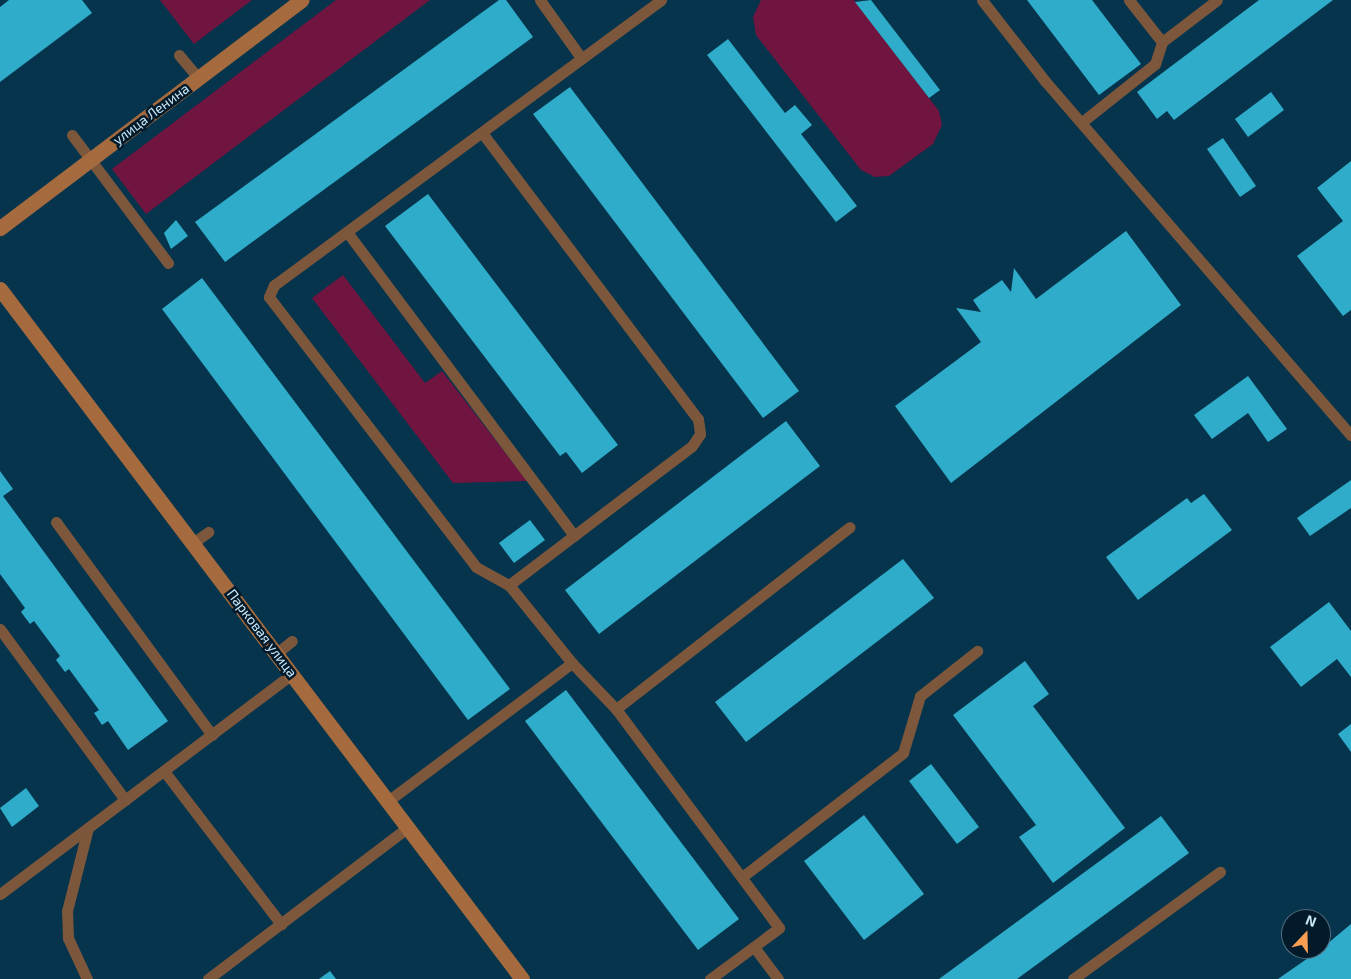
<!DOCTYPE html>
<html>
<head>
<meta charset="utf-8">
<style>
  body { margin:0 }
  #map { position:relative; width:1351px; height:979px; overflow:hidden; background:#05344c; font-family:"Exo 2",sans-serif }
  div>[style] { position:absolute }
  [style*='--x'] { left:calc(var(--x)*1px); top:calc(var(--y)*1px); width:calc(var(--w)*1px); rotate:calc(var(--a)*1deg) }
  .green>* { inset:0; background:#701540 }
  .building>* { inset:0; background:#2facc9 }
  .lane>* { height:11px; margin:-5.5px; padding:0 5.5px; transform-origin:5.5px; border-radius:5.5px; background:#7c573c }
  .secondary>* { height:15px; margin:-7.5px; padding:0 7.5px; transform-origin:7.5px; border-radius:7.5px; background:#a56b3e }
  span { translate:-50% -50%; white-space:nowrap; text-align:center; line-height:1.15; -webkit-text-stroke:5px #021a29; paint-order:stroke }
  .street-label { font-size:14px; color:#cae8fc }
  .north { position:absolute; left:1281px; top:909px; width:50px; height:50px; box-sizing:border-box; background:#021a29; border:1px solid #526c7d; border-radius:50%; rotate:21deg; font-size:14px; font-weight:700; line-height:20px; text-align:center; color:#cae8fc }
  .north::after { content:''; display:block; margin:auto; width:18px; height:22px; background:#fb9e52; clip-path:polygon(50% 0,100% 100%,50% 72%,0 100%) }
</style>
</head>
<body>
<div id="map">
  <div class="green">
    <i style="clip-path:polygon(160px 0,252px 0,194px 44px)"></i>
    <i style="clip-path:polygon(336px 0,430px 0,146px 214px,112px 169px)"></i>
    <i style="clip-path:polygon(761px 0,854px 0,939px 111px,942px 125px,933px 144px,889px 176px,875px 177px,861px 170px,756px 35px,753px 17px)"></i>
    <i style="clip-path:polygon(343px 275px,425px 383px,442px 371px,527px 481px,453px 483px,312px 298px)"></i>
  </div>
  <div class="building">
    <i style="clip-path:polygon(9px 0,82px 0,92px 13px,0 82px,0 7px)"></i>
    <i style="clip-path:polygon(499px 0,506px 0,533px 37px,225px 262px,195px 222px)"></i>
    <i style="clip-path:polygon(871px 0,940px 90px,929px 98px,855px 2px)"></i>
    <i style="clip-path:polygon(1027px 0,1092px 0,1141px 64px,1099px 95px)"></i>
    <i style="clip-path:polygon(1259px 0,1333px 0,1174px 120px,1167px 111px,1157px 119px,1137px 92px)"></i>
    <i style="clip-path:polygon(728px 39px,785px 113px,795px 105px,812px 125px,801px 134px,857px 206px,836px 222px,707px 55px)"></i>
    <i style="clip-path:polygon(570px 87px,799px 391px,763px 418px,533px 114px)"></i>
    <i style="clip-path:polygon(1271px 92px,1284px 110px,1248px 137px,1235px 119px)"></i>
    <i style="clip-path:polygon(1223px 138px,1256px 186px,1240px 197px,1207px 149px)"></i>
    <i style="clip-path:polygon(1351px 161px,1351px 310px,1343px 316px,1297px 256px,1343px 221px,1317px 188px)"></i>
    <i style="clip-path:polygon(428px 194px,618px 445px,582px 473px,566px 452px,560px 456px,385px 226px)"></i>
    <i style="clip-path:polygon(176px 220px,188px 236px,171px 249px,164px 233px)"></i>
    <i style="clip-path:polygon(1126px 231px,1181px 305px,951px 483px,895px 406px,981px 342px,956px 308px,981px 312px,973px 300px,1002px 280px,1011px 292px,1014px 268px,1036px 299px)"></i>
    <i style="clip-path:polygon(202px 278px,510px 689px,468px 720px,162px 309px)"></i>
    <i style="clip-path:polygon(1248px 376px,1287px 429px,1268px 442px,1248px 413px,1212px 439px,1194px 415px)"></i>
    <i style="clip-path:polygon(786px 421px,820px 466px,599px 634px,565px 590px)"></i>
    <i style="clip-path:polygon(0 471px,13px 489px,3px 496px,168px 721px,128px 750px,108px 721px,102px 725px,94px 713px,99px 710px,69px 669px,65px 672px,56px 660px,60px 656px,34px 621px,30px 624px,21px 612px,25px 608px,0 574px)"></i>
    <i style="clip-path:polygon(1351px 480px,1351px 508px,1310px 536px,1297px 518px)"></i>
    <i style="clip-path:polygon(1204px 494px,1232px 530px,1138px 600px,1106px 557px,1187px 498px,1191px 503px)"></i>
    <i style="clip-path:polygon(530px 520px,545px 540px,514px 563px,499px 543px)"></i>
    <i style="clip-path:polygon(903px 559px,934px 598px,746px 742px,715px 702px)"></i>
    <i style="clip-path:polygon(1329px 602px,1351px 631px,1351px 677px,1337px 659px,1301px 687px,1270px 647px)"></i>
    <i style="clip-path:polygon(1025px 661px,1049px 694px,1033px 706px,1125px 828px,1053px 883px,1019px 837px,1036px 825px,953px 715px)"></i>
    <i style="clip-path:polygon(566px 690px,739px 919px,698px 950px,525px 721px)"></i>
    <i style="clip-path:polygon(1351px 724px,1351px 752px,1338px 734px)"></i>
    <i style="clip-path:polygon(931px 764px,979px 827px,957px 844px,909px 781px)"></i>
    <i style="clip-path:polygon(26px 788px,39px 806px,12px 827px,0 808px)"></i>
    <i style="clip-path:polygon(864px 815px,924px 894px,864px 940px,804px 861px)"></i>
    <i style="clip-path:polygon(1161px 816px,1189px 853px,1017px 979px,939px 979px)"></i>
    <i style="clip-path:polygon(1351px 924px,1351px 979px,1278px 979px,1321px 949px)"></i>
    <i style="clip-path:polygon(330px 971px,336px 979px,319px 979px)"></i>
  </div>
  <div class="lane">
    <i style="--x:540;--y:0;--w:72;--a:54.6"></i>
    <i style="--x:661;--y:0;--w:481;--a:143.6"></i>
    <i style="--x:274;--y:285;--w:13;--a:113"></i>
    <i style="--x:269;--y:297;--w:340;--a:52.5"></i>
    <i style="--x:476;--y:567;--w:38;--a:29"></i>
    <i style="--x:509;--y:585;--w:100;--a:51.1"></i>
    <i style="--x:572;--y:663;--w:64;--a:46.3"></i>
    <i style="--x:616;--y:709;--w:273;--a:53.3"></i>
    <i style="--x:779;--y:928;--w:86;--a:143.5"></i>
    <i style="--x:982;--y:0;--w:103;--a:52.1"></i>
    <i style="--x:1045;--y:81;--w:468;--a:49.2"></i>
    <i style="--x:1129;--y:0;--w:53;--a:51.8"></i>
    <i style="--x:1162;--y:42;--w:69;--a:-37.4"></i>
    <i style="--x:179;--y:55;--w:30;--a:50"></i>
    <i style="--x:1082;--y:122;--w:93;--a:-38.5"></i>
    <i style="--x:1155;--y:64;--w:23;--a:-72"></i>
    <i style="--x:483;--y:134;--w:357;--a:53"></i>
    <i style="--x:698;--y:419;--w:15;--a:82"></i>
    <i style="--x:700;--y:434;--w:14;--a:124"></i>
    <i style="--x:692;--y:446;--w:230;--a:142.8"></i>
    <i style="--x:72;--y:135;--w:160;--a:53.1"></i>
    <i style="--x:347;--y:232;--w:379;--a:53.2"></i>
    <i style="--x:56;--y:522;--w:264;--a:53.8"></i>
    <i style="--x:193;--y:543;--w:19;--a:-36"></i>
    <i style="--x:0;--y:629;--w:212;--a:53.8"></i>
    <i style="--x:277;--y:653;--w:19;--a:-39"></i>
    <i style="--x:616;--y:709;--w:296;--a:-37.9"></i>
    <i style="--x:164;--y:771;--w:193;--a:52.6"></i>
    <i style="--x:388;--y:801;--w:230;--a:-36.9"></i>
    <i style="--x:742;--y:877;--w:203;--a:-37.6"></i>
    <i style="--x:903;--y:753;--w:59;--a:-73.4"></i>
    <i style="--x:920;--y:696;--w:73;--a:-38.3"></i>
    <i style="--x:0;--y:894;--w:366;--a:-37"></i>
    <i style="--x:754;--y:947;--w:40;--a:53"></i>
    <i style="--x:87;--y:979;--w:45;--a:-114.9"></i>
    <i style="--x:68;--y:938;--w:27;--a:-92"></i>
    <i style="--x:67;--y:911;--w:86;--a:-75.8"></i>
    <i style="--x:208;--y:979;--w:251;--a:-37.2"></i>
    <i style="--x:1073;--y:979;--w:182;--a:-36.1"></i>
  </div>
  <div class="secondary">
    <i style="--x:0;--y:228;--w:378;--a:-37.1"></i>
    <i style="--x:0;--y:289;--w:865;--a:52.89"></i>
  </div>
  <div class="street-label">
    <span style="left:151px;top:114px;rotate:-37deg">улица Ленина</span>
    <span style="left:262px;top:633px;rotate:53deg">Парковая улица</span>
  </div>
  <div class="north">N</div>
</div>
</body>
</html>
